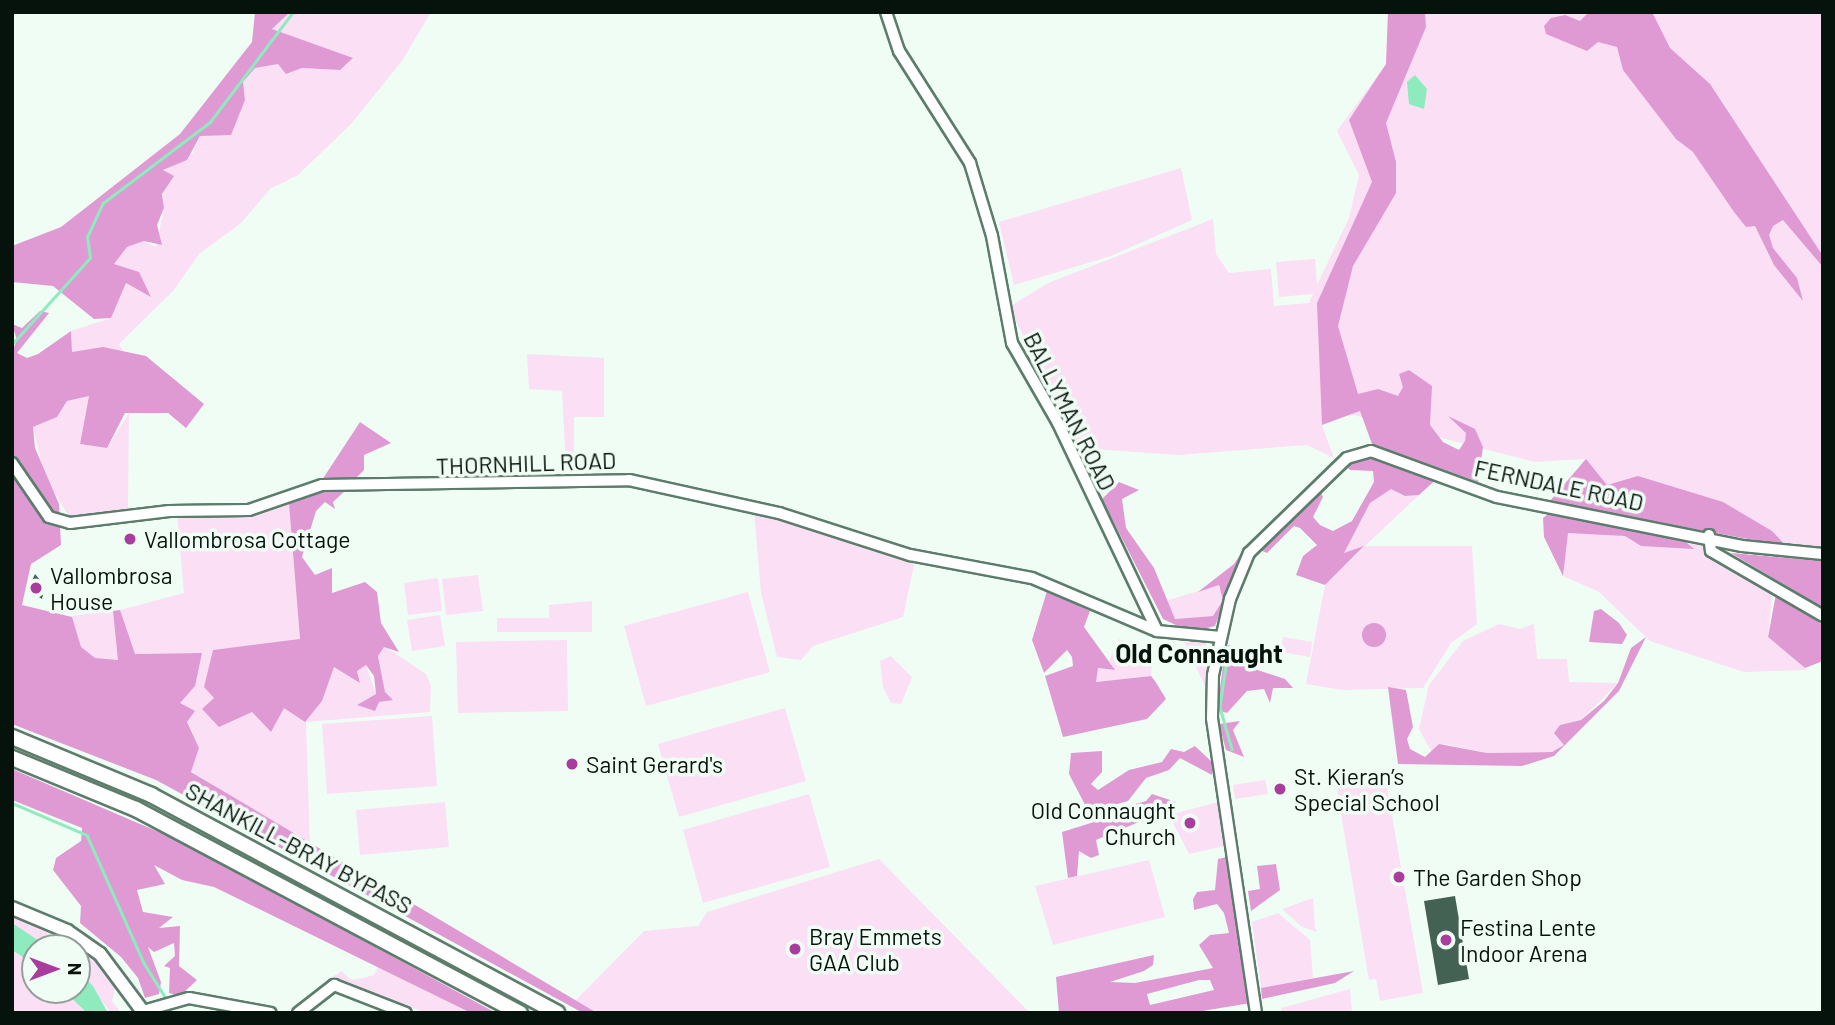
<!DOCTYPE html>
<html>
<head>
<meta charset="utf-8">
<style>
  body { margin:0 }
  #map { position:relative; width:1835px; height:1025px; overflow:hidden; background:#f0fdf5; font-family:Barlow,sans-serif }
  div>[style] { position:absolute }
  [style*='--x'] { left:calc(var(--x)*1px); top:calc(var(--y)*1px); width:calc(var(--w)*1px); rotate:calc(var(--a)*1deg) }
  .green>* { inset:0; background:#fbdff5 }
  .forest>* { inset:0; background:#df9ad4 }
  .round { border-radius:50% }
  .water>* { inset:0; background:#8debbd }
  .stream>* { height:2.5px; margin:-1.25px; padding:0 1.25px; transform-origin:1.25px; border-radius:1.25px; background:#8debbd }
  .building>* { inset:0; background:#446253 }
  .roads { filter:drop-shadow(2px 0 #5d7d6c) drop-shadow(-2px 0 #5d7d6c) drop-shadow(0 2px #5d7d6c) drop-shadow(0 -2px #5d7d6c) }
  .minor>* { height:10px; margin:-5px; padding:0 5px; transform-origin:5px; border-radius:5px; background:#fff }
  .major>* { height:12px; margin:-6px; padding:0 6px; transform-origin:6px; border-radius:6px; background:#fff }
  .highway>* { height:14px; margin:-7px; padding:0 7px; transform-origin:7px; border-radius:7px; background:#fff }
  .dots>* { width:19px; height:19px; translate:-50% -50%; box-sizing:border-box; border:4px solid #f0fdf5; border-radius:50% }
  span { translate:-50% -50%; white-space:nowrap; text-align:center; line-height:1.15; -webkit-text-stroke:7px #f0fdf5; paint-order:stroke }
  .street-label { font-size:23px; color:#06120c }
  .poi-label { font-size:23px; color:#06120c }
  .left { translate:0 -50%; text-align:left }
  .right { translate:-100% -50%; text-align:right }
  .quarter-label { font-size:26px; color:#06120c; font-weight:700 }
  .frame { position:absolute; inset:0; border:14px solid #06120c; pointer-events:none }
  .north { position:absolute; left:21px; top:934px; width:70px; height:70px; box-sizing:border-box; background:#f0fdf5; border:2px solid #929f98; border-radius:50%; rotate:90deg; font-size:19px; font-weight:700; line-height:28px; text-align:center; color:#06120c }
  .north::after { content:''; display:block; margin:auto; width:24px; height:32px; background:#a93d9d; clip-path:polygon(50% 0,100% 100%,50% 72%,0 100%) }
</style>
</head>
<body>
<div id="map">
  <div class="green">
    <i style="clip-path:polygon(290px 12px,431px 12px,402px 61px,351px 124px,298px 175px,270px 189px,241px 223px,199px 254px,174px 290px,119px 344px,123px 351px,72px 352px,71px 331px,111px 318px,126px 283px,150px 296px,113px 264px,127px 247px,144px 241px,156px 247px,164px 208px,163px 171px,193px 153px,200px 136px,245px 100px,243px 82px,255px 68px,278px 63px,286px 74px,302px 68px,340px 70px,352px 59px,272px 29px)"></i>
    <i style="clip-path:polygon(1388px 12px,1823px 12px,1823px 548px,1786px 546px,1610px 493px,1579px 467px,1585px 459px,1535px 462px,1342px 412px,1322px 425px,1334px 458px,1307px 445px,1178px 455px,1079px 448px,1009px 307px,1048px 283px,1213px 219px,1216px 254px,1229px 273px,1271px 269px,1274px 306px,1309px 303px,1313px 294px,1279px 297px,1276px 262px,1315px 259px,1317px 285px,1349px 218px,1359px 175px,1337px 131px,1386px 64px)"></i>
    <i style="clip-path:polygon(1181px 168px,1192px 220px,1111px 256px,1014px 285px,999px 222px)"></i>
    <i style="clip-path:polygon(527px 354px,604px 358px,604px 417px,574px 417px,574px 462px,565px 450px,562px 391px,529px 389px)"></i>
    <i style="clip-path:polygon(89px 396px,80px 444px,107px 448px,129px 413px,128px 510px,69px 516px,45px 478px,33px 427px,57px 417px,67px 401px)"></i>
    <i style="clip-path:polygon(1391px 488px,1405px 496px,1419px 495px,1365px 546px,1472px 546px,1477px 624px,1451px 643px,1423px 688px,1342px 690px,1306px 684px,1325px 585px,1363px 548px,1343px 554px,1370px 503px)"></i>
    <i style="clip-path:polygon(289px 504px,300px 640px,213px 650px,214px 698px,203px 710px,252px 712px,322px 701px,334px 666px,360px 682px,357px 671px,366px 665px,376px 694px,357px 705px,379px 702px,385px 693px,378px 656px,384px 646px,426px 674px,431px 686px,430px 712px,306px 722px,310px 846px,191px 771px,199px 748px,179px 703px,202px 653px,134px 654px,122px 619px,125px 659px,68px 663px,71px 616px,120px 610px,184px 593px,177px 514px,250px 516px)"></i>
    <i style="clip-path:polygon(754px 511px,915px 560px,903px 617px,813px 646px,801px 660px,777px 657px,761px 593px)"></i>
    <i style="clip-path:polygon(1588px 532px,1625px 536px,1641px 546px,1681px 538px,1699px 540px,1773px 586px,1768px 637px,1807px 670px,1744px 672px,1650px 641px,1599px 592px,1563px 576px,1567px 533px)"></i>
    <i style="clip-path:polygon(478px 575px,483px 611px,446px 615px,442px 579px)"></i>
    <i style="clip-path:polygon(438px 578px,442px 611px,408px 615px,404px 583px)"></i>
    <i style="clip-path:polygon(1219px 585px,1223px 600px,1213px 616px,1174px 619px,1165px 601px)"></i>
    <i style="clip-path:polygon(748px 592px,770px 672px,646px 706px,624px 626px)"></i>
    <i style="clip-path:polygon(592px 601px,592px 632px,497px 632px,497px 618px,549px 618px,549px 605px)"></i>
    <i style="clip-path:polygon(440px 615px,445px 646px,412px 651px,407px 620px)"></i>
    <i style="clip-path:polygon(1499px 624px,1520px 629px,1534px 624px,1537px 659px,1567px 659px,1569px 682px,1618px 683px,1581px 720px,1560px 725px,1564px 745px,1552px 752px,1487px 753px,1444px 744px,1431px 751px,1419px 729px,1429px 685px,1463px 641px)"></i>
    <i style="clip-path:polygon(1283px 637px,1312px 642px,1310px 657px,1281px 652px)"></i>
    <i style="clip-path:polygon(1119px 639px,1153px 650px,1151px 676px,1095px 682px,1097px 668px,1115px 670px,1109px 661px)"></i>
    <i style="clip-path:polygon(567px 640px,568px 711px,458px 713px,456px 642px)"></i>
    <i style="clip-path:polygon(1203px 641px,1213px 650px,1205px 686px,1184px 642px)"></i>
    <i style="clip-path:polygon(891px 656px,912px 677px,901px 704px,891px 703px,883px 687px,880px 661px)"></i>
    <i style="clip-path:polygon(785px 708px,806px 781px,679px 817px,658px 744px)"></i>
    <i style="clip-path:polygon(432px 716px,437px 786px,327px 794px,322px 724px)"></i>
    <i style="clip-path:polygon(1385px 775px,1423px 993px,1380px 1001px,1376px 979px,1369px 980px,1336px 784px)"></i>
    <i style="clip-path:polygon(1265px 780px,1268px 794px,1235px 799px,1233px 785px)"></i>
    <i style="clip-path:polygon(809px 794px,830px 867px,703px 903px,683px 830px)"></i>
    <i style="clip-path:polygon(445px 802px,449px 847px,360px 855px,356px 810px)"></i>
    <i style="clip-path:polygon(1218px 802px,1224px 846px,1189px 854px,1169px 815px)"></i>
    <i style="clip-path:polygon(879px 859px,1030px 1013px,597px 1013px,575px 1001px,644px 931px,698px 926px,707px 912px)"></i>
    <i style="clip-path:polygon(1149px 860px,1165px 917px,1053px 945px,1035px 886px)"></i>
    <i style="clip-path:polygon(1313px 898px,1315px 928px,1317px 932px,1302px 927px,1282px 909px)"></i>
    <i style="clip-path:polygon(1278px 913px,1310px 940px,1313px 978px,1261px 988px,1252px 922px)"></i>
    <i style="clip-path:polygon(12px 915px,91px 954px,116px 984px,112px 1001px,121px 1013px,111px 1013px,77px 970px,77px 948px,50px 948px,12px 926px)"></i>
    <i style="clip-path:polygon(12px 950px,35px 965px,35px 990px,63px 990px,87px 1013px,12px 1013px)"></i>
    <i style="clip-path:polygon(378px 967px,471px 1013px,426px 1013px,332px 977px,342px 971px,351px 980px,363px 978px,374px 975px)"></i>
    <i style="clip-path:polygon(1350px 989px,1352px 1013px,1282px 1013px,1281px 1008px)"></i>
  </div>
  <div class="forest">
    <i style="clip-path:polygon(255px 12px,290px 12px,272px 29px,353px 58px,340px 70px,302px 68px,286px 74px,278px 64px,255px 68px,243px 82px,245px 100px,231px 135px,200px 136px,187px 160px,163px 170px,174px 176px,162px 194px,164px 208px,157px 225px,162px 245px,144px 241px,127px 247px,114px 264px,139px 272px,151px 297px,126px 283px,111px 318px,94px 319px,53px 286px,12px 282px,12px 246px,61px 227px,180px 134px,252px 42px)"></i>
    <i style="clip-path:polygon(1388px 12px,1425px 12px,1426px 27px,1386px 123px,1396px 162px,1396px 193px,1353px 266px,1338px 326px,1358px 394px,1378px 389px,1398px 396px,1403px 387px,1399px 374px,1409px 370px,1432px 386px,1430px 425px,1443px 442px,1459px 450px,1465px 441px,1466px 433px,1448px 416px,1475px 429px,1483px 447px,1478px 482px,1372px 444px,1360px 411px,1322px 425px,1317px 303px,1372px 182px,1349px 120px,1386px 64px)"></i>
    <i style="clip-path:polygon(1589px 12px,1652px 12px,1670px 48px,1710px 84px,1823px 256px,1823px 267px,1783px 220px,1773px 226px,1769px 235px,1773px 248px,1797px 278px,1803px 301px,1774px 265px,1755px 226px,1746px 227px,1734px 212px,1693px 152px,1676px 139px,1623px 70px,1617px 47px,1598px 42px,1587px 51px,1546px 34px,1544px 26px,1551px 18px,1565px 15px,1580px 21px)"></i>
    <i style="clip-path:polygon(40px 311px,49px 313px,17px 353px,27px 358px,38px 354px,71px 331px,72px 352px,103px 347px,146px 356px,204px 404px,186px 428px,168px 413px,125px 413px,107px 448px,80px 444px,89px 396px,67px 401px,57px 417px,33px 427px,35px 448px,59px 504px,61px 545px,31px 564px,22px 605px,72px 617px,81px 647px,95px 658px,118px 660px,113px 611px,120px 610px,135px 654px,202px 653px,195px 686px,180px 703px,195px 711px,187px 722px,199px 748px,191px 772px,597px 1013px,583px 1013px,156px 780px,12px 724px,12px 352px,17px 340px,12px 324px,22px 328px)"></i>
    <i style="clip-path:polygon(360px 422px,391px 443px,364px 455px,364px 470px,355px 479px,322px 480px)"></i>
    <i style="clip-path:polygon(1369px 454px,1440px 476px,1419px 495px,1405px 496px,1391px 489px,1370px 503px,1344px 553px,1364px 546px,1325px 585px,1296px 575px,1303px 556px,1317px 545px,1300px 528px,1294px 526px,1267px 553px,1258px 549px,1319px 488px,1323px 497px,1313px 517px,1320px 525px,1333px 531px,1352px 521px,1374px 482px,1373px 471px,1350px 470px,1344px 464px)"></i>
    <i style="clip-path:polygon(1586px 459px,1607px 485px,1638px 476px,1723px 502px,1772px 531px,1786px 546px,1549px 502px)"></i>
    <i style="clip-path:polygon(1119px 482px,1139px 490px,1122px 499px,1126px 528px,1154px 568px,1175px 619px,1213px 616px,1223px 600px,1219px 585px,1198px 592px,1234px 564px,1244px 549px,1215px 626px,1191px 632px,1163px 619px,1102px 499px)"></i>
    <i style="clip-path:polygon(321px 490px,346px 490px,333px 502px,335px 509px,325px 502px,316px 511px,302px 557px,315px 575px,332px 568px,332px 593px,365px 582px,377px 592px,381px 623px,399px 652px,384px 647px,378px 656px,385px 692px,393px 700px,379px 702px,375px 711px,357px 705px,376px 694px,374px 676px,366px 665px,357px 671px,360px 683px,334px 667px,322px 701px,305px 722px,284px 708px,271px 732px,252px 712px,219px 727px,202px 709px,214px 698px,204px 687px,213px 650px,300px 639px,289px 504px)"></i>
    <i style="clip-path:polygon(1548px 514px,1681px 538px,1694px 549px,1641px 546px,1625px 536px,1568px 533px,1563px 576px,1544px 537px,1543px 518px)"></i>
    <i style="clip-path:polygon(1731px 553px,1823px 561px,1823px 608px)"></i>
    <i style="clip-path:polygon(1047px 591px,1090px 611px,1084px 627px,1115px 670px,1098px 668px,1096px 682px,1151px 676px,1155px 681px,1166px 699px,1147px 719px,1063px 737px,1045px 676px,1073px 666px,1072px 657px,1067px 650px,1044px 673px,1032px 640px)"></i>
    <i style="clip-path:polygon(1776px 594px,1823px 625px,1823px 661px,1805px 668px,1768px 637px)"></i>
    <i style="clip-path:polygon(1601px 609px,1619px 623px,1627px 635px,1622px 644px,1589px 642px,1594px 611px)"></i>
    <i class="round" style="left:1362px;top:623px;width:24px;height:24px"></i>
    <i style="clip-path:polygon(1646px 637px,1619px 691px,1554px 756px,1522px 766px,1398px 764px,1388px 687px,1406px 690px,1413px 727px,1407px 739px,1410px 749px,1425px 757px,1439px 744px,1487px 753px,1552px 752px,1564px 745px,1554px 733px,1560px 725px,1581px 720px,1604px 701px,1618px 683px,1631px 648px)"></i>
    <i style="clip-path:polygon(1224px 659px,1285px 679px,1293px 688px,1273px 688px,1270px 703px,1264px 689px,1247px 691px,1227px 713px,1217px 710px)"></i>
    <i style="clip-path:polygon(1240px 721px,1233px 730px,1244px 757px,1226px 750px,1219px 724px)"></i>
    <i style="clip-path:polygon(1195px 746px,1214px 764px,1212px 775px,1180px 758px,1169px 770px,1146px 778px,1128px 801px,1107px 807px,1109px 811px,1146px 801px,1152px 794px,1176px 802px,1153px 822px,1139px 822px,1096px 840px,1099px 855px,1091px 858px,1079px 851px,1077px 876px,1068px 878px,1062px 832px,1094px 822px,1069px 774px,1071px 753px,1102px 751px,1102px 772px,1091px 784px,1098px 790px,1129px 770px,1162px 762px,1171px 749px,1184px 752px)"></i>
    <i style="clip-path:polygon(12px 769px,189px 845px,496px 1013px,471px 1013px,214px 887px,182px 880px,154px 865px,165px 884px,137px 890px,143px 912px,173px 917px,159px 928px,180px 926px,179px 966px,197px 980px,180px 996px,169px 993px,170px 968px,164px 966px,175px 956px,174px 943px,154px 952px,148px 947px,161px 982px,159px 994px,145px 998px,138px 978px,121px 957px,80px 923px,81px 906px,53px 870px,56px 858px,81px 841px,82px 828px,12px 800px)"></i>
    <i style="clip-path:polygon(evenodd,1227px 857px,1251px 1003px,1190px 1013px,1059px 1013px,1056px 977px,1154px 955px,1153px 965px,1144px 971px,1110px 982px,1135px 983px,1213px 968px,1199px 945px,1210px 935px,1229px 933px,1224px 913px,1217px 904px,1194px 910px,1193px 899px,1197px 892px,1215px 890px,1218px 859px,1227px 857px,1199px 980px,1210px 980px,1214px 990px,1150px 1005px,1147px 994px,1199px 980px)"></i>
    <i style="clip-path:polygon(1276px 864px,1280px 890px,1251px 911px,1248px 891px,1260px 889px,1257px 866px)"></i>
    <i style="clip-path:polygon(1354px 971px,1335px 983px,1262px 999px,1261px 988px)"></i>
  </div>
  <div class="water">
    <i style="clip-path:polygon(1415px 75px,1427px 89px,1424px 109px,1409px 104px,1407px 82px)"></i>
    <i style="clip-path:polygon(12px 923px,50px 948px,35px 948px,35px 965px,12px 950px)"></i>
    <i style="clip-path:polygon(77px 970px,93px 986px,108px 1013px,87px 1013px,63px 990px,77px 990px)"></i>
  </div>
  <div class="stream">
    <i style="--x:12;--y:344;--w:116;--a:-47.8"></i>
    <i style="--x:90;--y:258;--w:21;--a:-98"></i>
    <i style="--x:87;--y:237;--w:38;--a:-65"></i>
    <i style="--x:103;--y:203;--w:134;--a:-37.1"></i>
    <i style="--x:210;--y:122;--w:138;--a:-53"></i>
    <i style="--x:1229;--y:646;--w:62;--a:98.4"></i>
    <i style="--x:1220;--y:707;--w:44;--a:74.1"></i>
    <i style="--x:12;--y:803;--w:82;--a:23.1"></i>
    <i style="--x:87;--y:835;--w:140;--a:66"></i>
    <i style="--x:144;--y:963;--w:44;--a:58.1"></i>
  </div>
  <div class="building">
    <i style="clip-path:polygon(35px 574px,45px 586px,42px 599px,28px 590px)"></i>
    <i style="clip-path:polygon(1455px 896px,1469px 979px,1438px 985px,1424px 901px)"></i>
  </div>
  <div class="roads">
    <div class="minor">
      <i style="--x:886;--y:12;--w:41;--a:71.6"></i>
      <i style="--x:899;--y:51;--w:133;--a:57.6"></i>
      <i style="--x:970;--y:163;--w:76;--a:73.2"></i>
      <i style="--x:992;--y:236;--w:109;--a:79.4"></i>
      <i style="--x:1012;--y:343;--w:92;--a:60.1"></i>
      <i style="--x:1058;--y:423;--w:230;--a:64.5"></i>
      <i style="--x:12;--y:463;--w:65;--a:55.6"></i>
      <i style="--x:49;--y:517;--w:22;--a:16"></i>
      <i style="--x:70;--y:523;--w:100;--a:-6.9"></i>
      <i style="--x:169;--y:511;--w:80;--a:-0.7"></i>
      <i style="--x:249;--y:510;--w:77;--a:-18.9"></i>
      <i style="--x:322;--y:485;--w:307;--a:-0.9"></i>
      <i style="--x:629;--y:480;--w:154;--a:12.4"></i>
      <i style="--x:779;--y:513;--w:138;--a:17.8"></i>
      <i style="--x:910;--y:555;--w:124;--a:10.7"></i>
      <i style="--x:1032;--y:578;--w:136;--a:23"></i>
      <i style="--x:1157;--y:631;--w:64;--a:5.4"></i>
      <i style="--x:1709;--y:535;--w:16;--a:83"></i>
      <i style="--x:1711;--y:551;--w:129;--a:30.1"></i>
      <i style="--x:143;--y:1011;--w:48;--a:-15.8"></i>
      <i style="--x:189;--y:998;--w:83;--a:10.4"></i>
      <i style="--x:298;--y:1013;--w:46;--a:-37.9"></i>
      <i style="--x:334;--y:985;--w:77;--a:21.3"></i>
      <i style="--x:1256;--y:1013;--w:298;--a:-98.5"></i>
      <i style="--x:1212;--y:718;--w:43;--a:-88.7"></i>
      <i style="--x:1213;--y:675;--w:78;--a:-77.4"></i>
      <i style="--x:1230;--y:599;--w:50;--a:-67.6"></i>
      <i style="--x:1249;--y:553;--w:136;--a:-44.1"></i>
      <i style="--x:1347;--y:458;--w:25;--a:-16"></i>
      <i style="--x:1371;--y:451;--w:134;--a:20.1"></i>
      <i style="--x:1497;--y:497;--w:250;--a:11.3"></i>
      <i style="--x:1742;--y:546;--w:81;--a:5.6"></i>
    </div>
    <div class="major">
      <i style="--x:12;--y:908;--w:60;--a:22.7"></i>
      <i style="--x:67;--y:931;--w:40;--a:34.9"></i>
      <i style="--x:100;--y:954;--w:74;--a:53.3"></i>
    </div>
    <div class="highway">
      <i style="--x:12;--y:737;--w:151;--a:22.6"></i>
      <i style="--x:151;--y:795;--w:461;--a:28.2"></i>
      <i style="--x:12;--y:758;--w:134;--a:22.4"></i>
      <i style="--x:136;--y:809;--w:435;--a:28"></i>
    </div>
  </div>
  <div class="dots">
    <i style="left:130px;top:539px;background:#a93d9d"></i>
    <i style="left:36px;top:588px;background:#a93d9d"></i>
    <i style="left:572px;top:764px;background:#a93d9d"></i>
    <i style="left:1280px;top:789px;background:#a93d9d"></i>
    <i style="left:1190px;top:823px;background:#a93d9d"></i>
    <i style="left:1399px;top:877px;background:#a93d9d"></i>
    <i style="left:1446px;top:940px;background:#a93d9d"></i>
    <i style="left:795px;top:949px;background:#a93d9d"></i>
  </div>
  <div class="street-label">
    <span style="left:1070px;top:411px;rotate:63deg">BALLYMAN ROAD</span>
    <span style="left:526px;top:463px;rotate:-2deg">THORNHILL ROAD</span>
    <span style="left:1559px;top:485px;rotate:12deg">FERNDALE ROAD</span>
    <span style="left:299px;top:848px;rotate:28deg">SHANKILL-BRAY BYPASS</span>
  </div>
  <div class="poi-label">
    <span class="left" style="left:144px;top:539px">Vallombrosa Cottage</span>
    <span class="left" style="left:50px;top:588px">Vallombrosa<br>House</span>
    <span class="left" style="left:586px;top:764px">Saint Gerard's</span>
    <span class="left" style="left:1294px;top:789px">St. Kieran’s<br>Special School</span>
    <span class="right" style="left:1176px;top:823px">Old Connaught<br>Church</span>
    <span class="left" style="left:1413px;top:877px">The Garden Shop</span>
    <span class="left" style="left:1460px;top:940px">Festina Lente<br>Indoor Arena</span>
    <span class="left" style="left:809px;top:949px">Bray Emmets<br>GAA Club</span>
  </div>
  <div class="quarter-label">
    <span style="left:1199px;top:653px">Old Connaught</span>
  </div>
  <div class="frame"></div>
  <div class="north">N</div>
</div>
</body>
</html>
